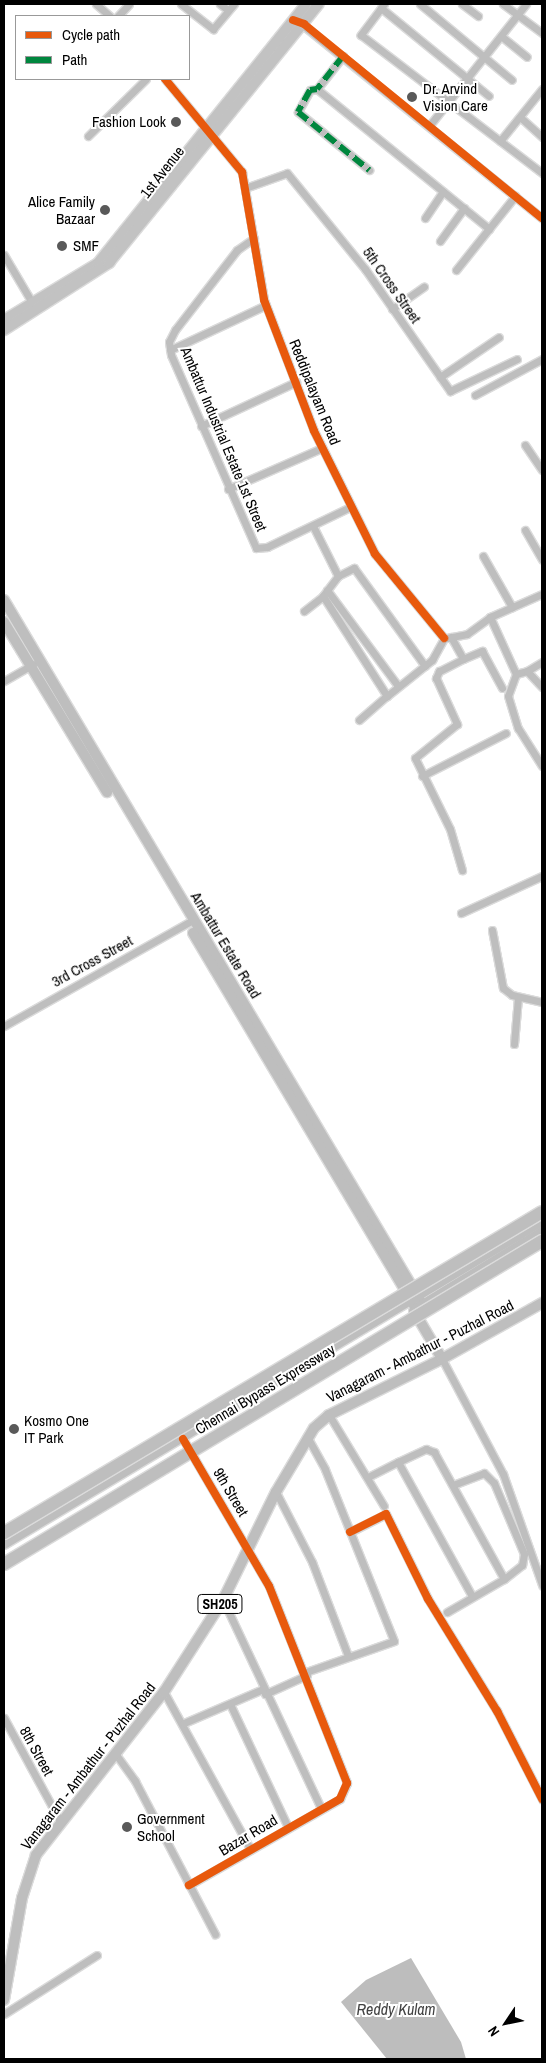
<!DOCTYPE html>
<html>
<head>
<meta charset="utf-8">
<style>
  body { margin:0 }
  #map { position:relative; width:546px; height:2063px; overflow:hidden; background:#fff; font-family:"Archivo Narrow",sans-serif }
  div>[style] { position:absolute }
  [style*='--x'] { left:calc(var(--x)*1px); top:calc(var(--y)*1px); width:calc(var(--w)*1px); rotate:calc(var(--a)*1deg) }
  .water>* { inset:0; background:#bdbdbd }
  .roads { filter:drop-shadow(1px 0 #dbdbdb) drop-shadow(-1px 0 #dbdbdb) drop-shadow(0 1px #dbdbdb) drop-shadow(0 -1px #dbdbdb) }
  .street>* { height:7px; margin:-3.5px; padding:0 3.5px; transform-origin:3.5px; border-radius:3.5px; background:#bebebe }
  .secondary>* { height:10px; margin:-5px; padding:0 5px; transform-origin:5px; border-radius:5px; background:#c2c2c2 }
  .primary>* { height:10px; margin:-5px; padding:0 5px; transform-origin:5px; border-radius:5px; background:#bebebe }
  .bridges { filter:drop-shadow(1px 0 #dbdbdb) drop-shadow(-1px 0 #dbdbdb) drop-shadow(0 1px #dbdbdb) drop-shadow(0 -1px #dbdbdb) }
  .highway-bridge>* { height:12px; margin:-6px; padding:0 6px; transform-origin:6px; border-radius:6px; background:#bebebe }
  .quiet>* { height:6px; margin-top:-3px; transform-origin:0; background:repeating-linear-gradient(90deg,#00873e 0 12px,transparent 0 18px) }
  .cycleway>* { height:8px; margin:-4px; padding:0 4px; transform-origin:4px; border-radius:4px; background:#e8590c }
  .dots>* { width:14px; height:14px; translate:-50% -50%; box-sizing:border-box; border:2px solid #fff; border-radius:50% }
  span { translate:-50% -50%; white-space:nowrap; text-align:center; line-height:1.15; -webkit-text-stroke:4px #fff; paint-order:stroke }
  .shield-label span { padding:1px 4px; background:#fff; border:1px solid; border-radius:4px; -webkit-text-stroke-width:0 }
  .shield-label { font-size:14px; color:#000; font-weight:700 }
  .poi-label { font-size:15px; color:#000 }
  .left { translate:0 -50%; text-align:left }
  .right { translate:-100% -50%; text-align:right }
  .street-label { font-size:15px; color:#000 }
  .water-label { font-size:16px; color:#424242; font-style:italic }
  .frame { position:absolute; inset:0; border:5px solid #000; pointer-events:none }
  .legend { position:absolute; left:15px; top:15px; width:175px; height:65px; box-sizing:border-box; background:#fff; border:1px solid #999; margin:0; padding:6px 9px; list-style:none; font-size:15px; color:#000 }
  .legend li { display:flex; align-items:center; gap:10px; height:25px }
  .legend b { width:25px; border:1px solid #999 }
  .north { position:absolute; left:481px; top:1998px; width:50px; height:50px; -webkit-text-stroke:4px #fff; paint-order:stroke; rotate:236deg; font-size:14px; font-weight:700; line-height:20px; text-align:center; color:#000 }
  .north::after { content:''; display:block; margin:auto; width:18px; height:22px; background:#000; clip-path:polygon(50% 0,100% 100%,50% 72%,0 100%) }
</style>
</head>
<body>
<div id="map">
  <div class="water">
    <i style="clip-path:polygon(411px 1958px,461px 2042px,466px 2059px,387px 2059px,341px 2002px,366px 1980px)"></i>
  </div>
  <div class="roads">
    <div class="street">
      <i style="--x:96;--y:4;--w:18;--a:41"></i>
      <i style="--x:181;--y:4;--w:41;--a:38"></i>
      <i style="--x:213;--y:29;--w:33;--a:-50"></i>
      <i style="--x:220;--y:4;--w:10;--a:37"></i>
      <i style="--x:384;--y:4;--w:39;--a:127"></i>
      <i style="--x:361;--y:35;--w:228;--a:37.3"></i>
      <i style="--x:420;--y:4;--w:119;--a:39.6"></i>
      <i style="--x:462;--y:4;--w:20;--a:37"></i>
      <i style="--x:503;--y:4;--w:49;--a:36.6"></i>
      <i style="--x:381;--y:8;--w:139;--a:39.2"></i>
      <i style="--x:118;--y:16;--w:16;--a:-47"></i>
      <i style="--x:300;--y:23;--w:311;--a:38.9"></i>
      <i style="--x:501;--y:36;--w:33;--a:39"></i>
      <i style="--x:343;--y:56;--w:42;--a:128.2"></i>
      <i style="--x:317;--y:89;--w:7;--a:172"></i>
      <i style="--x:310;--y:90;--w:25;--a:119"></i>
      <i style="--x:298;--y:112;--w:92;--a:39.2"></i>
      <i style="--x:165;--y:79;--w:121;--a:50.4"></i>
      <i style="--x:242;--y:172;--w:130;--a:80.2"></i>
      <i style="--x:264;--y:300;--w:140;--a:69.1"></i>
      <i style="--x:314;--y:431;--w:137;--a:63.6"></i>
      <i style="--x:375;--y:554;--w:109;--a:50.6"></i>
      <i style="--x:317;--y:89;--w:222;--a:39.1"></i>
      <i style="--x:520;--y:117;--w:30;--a:42"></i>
      <i style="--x:429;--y:126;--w:156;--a:-51.5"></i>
      <i style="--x:88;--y:136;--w:81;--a:-44.5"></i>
      <i style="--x:500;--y:141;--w:67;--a:-51.1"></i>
      <i style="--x:248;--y:187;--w:41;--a:-19.7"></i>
      <i style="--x:287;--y:173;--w:124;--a:50.9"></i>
      <i style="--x:365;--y:269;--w:149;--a:55.1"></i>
      <i style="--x:450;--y:391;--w:74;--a:-25.5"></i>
      <i style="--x:425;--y:218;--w:32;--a:-56"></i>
      <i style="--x:254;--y:238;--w:21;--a:145"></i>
      <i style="--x:237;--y:250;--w:101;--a:127.8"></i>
      <i style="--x:175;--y:330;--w:13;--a:117"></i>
      <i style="--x:169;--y:342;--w:13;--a:81"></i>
      <i style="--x:171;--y:355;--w:211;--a:66.2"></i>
      <i style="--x:256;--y:548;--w:11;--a:-5"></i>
      <i style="--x:267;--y:547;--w:92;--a:-25.7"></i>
      <i style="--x:440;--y:241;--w:41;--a:-54"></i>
      <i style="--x:4;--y:255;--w:59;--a:59.5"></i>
      <i style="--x:456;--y:270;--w:95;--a:-51.4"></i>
      <i style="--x:392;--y:309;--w:39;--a:-35"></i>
      <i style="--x:170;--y:350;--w:106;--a:-25.1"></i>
      <i style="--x:440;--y:377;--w:71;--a:-34.1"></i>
      <i style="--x:475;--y:395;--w:76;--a:-28.2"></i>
      <i style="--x:201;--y:426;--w:105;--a:-24.9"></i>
      <i style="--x:525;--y:445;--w:30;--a:56"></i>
      <i style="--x:228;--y:489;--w:103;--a:-23.6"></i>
      <i style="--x:313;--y:526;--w:56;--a:63.4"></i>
      <i style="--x:338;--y:576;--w:25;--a:127"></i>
      <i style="--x:323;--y:596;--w:119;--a:57.4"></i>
      <i style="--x:387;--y:696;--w:58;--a:-38.7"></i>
      <i style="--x:432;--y:660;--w:25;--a:-61"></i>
      <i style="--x:525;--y:530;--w:34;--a:60"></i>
      <i style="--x:483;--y:556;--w:59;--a:60.4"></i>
      <i style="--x:338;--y:576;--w:18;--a:-27"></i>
      <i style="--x:354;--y:568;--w:121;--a:54.1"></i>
      <i style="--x:327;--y:590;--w:119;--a:53.5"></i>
      <i style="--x:304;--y:611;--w:24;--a:-38"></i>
      <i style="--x:490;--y:617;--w:63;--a:65.5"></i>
      <i style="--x:516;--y:674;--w:11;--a:-15"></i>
      <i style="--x:527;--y:671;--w:22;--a:47"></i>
      <i style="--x:451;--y:637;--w:25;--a:61"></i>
      <i style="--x:463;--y:659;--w:27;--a:153"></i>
      <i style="--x:439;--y:671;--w:8;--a:113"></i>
      <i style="--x:436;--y:678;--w:51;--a:65.5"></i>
      <i style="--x:457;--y:724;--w:54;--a:141"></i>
      <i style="--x:415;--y:758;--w:79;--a:63.8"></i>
      <i style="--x:450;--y:829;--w:43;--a:73.7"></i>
      <i style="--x:447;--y:638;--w:20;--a:-11"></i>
      <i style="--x:467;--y:634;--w:29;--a:-36"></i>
      <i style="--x:490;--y:617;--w:57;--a:-23.9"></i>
      <i style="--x:463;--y:659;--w:21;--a:-23"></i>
      <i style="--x:482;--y:651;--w:42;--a:61.6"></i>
      <i style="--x:527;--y:671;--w:17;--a:-31"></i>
      <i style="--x:516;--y:674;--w:23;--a:110"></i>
      <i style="--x:508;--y:696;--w:34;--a:73"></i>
      <i style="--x:518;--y:728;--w:45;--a:57.7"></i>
      <i style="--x:4;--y:681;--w:34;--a:-30"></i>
      <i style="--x:359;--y:720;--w:37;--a:-41"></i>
      <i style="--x:422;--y:776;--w:94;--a:-27.1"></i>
      <i style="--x:461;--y:913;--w:89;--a:-24.6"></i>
      <i style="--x:492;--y:930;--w:59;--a:79.3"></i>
      <i style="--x:503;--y:988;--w:11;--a:38"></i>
      <i style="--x:512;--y:995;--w:31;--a:13"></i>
      <i style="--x:4;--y:1026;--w:217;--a:-29.3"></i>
      <i style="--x:514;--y:1044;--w:47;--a:-85.1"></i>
      <i style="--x:442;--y:1359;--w:130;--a:62.1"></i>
      <i style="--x:503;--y:1474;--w:118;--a:70.6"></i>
      <i style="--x:329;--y:1415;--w:106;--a:58.9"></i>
      <i style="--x:183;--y:1439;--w:170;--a:59.7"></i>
      <i style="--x:269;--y:1586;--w:212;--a:68.4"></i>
      <i style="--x:347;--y:1783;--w:17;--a:114"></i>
      <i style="--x:340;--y:1799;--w:174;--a:150.3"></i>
      <i style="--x:398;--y:1462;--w:31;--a:-25"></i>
      <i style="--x:426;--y:1449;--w:9;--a:21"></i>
      <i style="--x:434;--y:1452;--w:145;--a:61.1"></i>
      <i style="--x:504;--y:1579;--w:66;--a:149.9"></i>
      <i style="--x:368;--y:1477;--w:34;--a:-27"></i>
      <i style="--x:398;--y:1462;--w:153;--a:61.1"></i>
      <i style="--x:453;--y:1485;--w:33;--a:-21"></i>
      <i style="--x:484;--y:1473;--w:14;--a:45"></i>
      <i style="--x:494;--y:1483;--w:77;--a:67.1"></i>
      <i style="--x:524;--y:1554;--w:11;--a:100"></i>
      <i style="--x:522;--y:1565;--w:23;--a:142"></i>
      <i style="--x:276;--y:1492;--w:79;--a:62.8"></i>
      <i style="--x:312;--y:1562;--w:101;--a:69"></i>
      <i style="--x:350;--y:1532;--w:40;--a:-26.6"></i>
      <i style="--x:386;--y:1514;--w:95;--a:63.7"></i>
      <i style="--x:428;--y:1599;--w:132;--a:58.4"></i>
      <i style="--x:497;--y:1711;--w:99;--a:62.9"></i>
      <i style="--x:223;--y:1600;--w:230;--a:64.8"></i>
      <i style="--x:306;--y:1672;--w:93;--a:-19.4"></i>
      <i style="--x:394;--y:1641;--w:185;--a:-111.9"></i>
      <i style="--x:325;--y:1469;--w:37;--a:-119"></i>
      <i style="--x:164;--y:1692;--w:180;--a:61.2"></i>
      <i style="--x:265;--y:1694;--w:46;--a:-24.3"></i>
      <i style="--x:230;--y:1704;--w:136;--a:64.8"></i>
      <i style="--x:4;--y:1718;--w:119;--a:61.5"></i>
      <i style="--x:184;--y:1723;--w:86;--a:-23.3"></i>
      <i style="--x:117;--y:1756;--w:31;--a:54"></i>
      <i style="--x:135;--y:1781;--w:173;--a:62.4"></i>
      <i style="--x:4;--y:2014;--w:110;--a:-32.4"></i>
    </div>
    <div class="secondary">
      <i style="--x:4;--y:320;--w:110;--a:-31.2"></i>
      <i style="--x:98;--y:263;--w:332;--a:-51.2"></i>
      <i style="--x:4;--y:330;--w:125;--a:-32.5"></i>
      <i style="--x:109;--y:263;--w:333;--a:-51"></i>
    </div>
    <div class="primary">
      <i style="--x:4;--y:600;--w:820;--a:59.28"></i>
      <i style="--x:4;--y:622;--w:199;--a:58.8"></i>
      <i style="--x:193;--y:933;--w:437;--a:59.3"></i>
      <i style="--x:418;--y:1308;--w:145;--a:-31.5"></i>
      <i style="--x:414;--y:1311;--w:56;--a:59.7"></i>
      <i style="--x:4;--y:1544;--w:628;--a:-30.98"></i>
      <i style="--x:4;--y:2000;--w:104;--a:-80"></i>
      <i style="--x:22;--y:1898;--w:45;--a:-72"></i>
      <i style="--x:36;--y:1855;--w:207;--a:-51.9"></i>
      <i style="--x:164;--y:1692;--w:109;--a:-57.3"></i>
      <i style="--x:223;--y:1600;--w:120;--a:-63.9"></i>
      <i style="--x:276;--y:1492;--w:74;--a:-59.3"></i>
      <i style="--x:314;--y:1428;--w:20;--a:-41"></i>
      <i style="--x:329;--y:1415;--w:126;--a:-26.4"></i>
      <i style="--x:442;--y:1359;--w:115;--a:-29.2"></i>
    </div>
  </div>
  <div class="bridges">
    <div class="highway-bridge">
      <i style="--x:4;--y:1533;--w:626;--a:-30.82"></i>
      <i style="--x:4;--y:1564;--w:628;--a:-30.98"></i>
    </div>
  </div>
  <div class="quiet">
    <i style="--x:343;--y:56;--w:42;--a:128.2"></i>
    <i style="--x:317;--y:89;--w:7;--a:172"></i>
    <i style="--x:310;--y:90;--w:25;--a:119"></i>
    <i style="--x:298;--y:112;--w:92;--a:39.2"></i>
  </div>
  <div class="cycleway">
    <i style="--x:293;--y:20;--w:12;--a:20"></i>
    <i style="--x:304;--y:24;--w:307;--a:39.2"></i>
    <i style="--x:165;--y:79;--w:121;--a:50.4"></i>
    <i style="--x:242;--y:172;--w:130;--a:80.2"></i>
    <i style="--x:264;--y:300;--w:140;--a:69.1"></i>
    <i style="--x:314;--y:431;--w:137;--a:63.6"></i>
    <i style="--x:375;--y:554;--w:109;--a:50.6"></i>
    <i style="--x:183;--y:1439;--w:170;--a:59.7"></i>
    <i style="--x:269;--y:1586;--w:212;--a:68.4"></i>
    <i style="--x:347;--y:1783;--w:17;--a:114"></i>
    <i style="--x:340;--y:1799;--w:174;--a:150.3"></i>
    <i style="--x:350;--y:1532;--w:40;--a:-26.6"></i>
    <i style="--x:386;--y:1514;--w:95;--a:63.7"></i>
    <i style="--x:428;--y:1599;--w:132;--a:58.4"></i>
    <i style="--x:497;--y:1711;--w:99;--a:62.9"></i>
  </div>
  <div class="dots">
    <i style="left:412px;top:97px;background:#595959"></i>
    <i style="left:176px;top:122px;background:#595959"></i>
    <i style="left:105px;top:210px;background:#595959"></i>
    <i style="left:62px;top:246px;background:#595959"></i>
    <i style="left:14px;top:1429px;background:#595959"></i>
    <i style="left:127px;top:1827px;background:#595959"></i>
  </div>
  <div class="shield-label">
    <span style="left:220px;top:1604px">SH205</span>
  </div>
  <div class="poi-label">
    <span class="left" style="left:423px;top:97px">Dr. Arvind<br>Vision Care</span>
    <span class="right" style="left:166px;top:122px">Fashion Look</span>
    <span class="right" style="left:95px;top:210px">Alice Family<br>Bazaar</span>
    <span class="left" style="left:73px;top:246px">SMF</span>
    <span class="left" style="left:24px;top:1429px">Kosmo One<br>IT Park</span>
    <span class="left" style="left:137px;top:1827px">Government<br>School</span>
  </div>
  <div class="street-label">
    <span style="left:162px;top:172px;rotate:-52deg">1st Avenue</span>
    <span style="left:392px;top:285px;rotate:55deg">5th Cross Street</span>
    <span style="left:315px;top:392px;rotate:68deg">Reddipalayam Road</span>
    <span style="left:224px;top:439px;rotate:67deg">Ambattur Industrial Estate 1st Street</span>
    <span style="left:226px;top:945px;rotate:59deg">Ambattur Estate Road</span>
    <span style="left:92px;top:961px;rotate:-29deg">3rd Cross Street</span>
    <span style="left:420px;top:1351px;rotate:-27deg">Vanagaram - Ambathur - Puzhal Road</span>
    <span style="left:265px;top:1389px;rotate:-31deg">Chennai Bypass Expressway</span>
    <span style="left:231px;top:1492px;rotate:59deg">9th Street</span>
    <span style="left:37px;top:1751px;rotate:61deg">8th Street</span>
    <span style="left:88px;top:1766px;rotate:-52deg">Vanagaram - Ambathur - Puzhal Road</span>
    <span style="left:248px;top:1835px;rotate:-31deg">Bazar Road</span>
  </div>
  <div class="water-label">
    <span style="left:396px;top:2009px">Reddy Kulam</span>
  </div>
  <div class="frame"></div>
  <ul class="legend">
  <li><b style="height:6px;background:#e8590c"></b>Cycle path</li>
  <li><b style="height:6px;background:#00873e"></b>Path</li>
  </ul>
  <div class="north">N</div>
</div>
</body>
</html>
